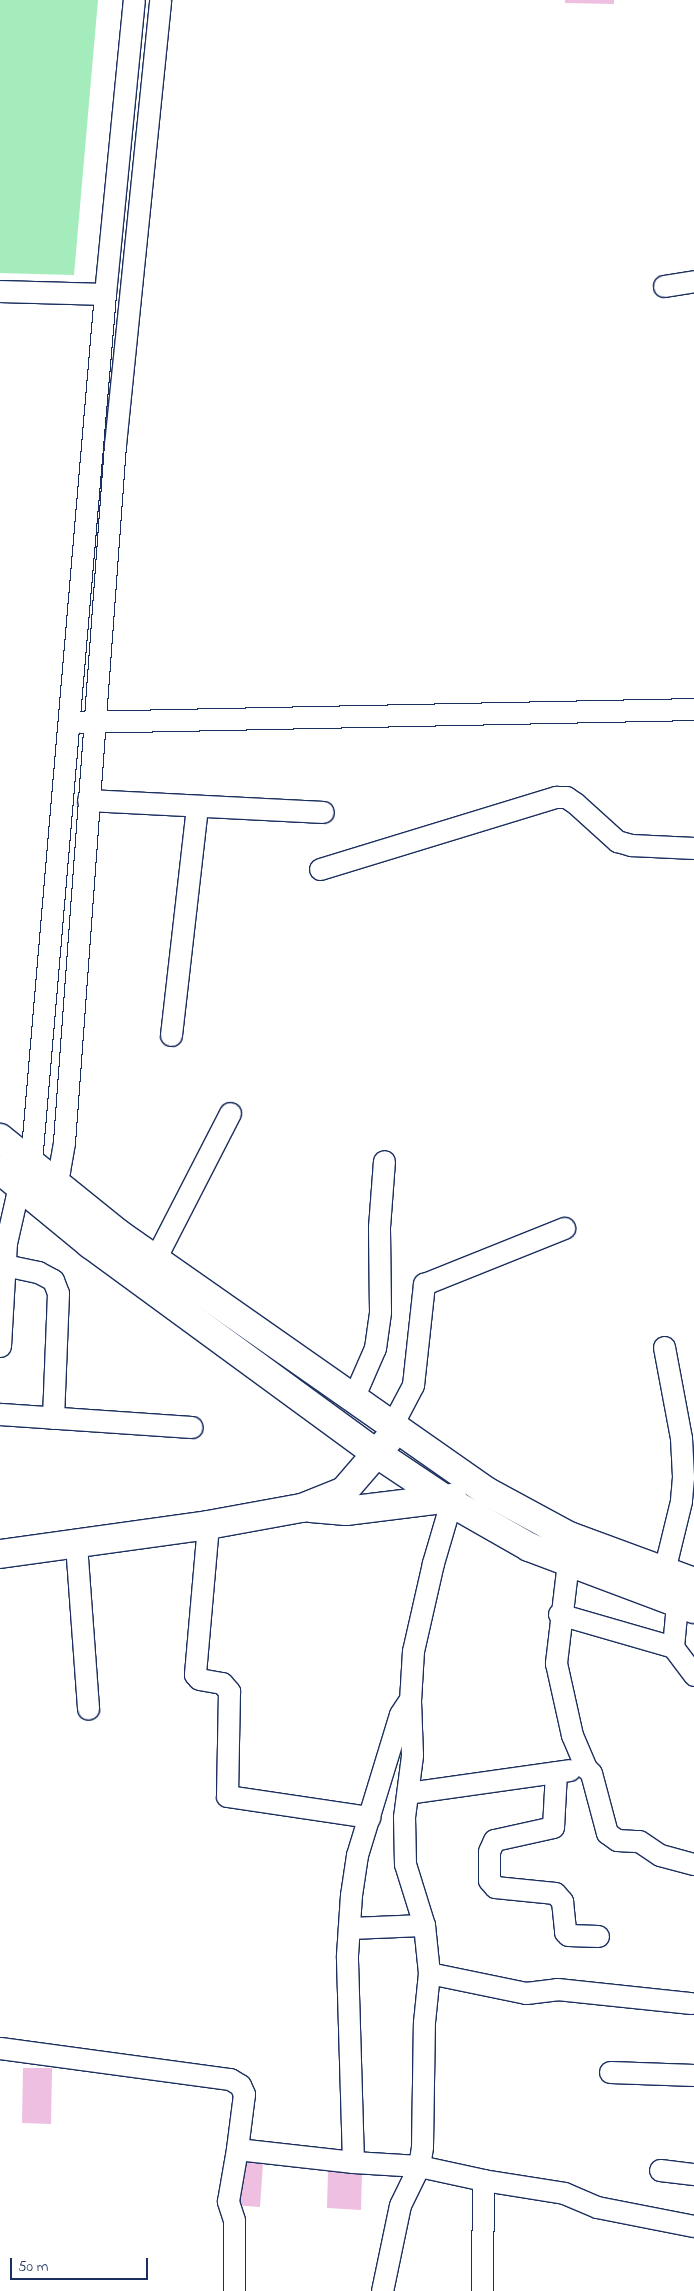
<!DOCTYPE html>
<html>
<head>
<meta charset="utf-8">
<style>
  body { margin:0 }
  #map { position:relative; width:694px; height:2291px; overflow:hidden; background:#fff; font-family:"Indie Flower",sans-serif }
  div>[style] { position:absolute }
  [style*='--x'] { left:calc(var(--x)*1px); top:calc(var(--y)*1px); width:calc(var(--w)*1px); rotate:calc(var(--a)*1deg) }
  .green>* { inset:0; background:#a4ecbb }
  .building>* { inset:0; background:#eebfe1 }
  .roads { filter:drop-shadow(1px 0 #1b2f5e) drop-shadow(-1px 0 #1b2f5e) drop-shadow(0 1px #1b2f5e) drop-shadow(0 -1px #1b2f5e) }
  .minor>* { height:21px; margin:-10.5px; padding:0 10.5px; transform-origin:10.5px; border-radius:10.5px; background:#fff }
  .major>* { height:28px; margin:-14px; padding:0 14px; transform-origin:14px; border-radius:14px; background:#fff }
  span { translate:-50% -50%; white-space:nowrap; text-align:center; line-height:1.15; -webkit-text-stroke:5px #fff; paint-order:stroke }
  .scale { position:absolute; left:10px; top:2258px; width:138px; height:22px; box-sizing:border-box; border:2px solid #1b2f5e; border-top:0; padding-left:6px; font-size:15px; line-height:18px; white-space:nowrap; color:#1b2f5e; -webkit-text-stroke:4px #fff; paint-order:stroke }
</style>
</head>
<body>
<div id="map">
  <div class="green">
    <i style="clip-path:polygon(0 0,98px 0,74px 275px,0 273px)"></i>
  </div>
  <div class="building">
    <i style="clip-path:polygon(565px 0,614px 0,614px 4px,565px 3px)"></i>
    <i style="clip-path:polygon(23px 2068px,52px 2068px,51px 2124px,22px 2123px)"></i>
    <i style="clip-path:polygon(238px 2161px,263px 2163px,260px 2207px,235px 2205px)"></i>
    <i style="clip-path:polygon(328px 2171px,362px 2172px,361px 2210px,327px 2208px)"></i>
  </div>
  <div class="roads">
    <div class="minor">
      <i style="--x:664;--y:286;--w:30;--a:-9"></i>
      <i style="--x:0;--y:291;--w:105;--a:1.6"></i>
      <i style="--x:80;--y:722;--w:614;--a:-1.21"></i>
      <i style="--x:88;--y:800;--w:235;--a:2.9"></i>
      <i style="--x:320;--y:869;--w:247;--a:-17"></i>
      <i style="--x:556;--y:797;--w:10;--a:0"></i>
      <i style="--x:566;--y:797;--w:11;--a:34"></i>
      <i style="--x:575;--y:803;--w:57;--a:42.1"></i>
      <i style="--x:617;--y:841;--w:15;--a:16"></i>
      <i style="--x:631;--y:845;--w:63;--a:2.7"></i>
      <i style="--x:171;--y:1035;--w:230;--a:-83.5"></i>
      <i style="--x:49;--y:1195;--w:26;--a:-67"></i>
      <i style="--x:59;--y:1171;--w:29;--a:-80"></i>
      <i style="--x:64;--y:1142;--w:699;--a:-85.82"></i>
      <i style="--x:115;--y:445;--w:447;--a:-84.2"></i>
      <i style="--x:155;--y:1259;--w:164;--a:-62.8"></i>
      <i style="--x:0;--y:1264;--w:39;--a:12"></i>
      <i style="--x:38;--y:1272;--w:17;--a:28"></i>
      <i style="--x:53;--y:1280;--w:14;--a:69"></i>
      <i style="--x:58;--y:1293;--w:125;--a:92.3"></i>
      <i style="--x:0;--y:1346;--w:103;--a:-86.7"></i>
      <i style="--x:6;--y:1243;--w:58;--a:-77.2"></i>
      <i style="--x:19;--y:1186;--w:27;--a:-63"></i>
      <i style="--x:31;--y:1162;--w:871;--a:-85.13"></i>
      <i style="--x:105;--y:294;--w:295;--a:-84.4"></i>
      <i style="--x:664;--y:1347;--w:93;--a:79.4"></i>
      <i style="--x:681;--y:1438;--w:39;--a:87"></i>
      <i style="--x:683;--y:1477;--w:24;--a:95"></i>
      <i style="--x:681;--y:1501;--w:72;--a:103.7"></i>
      <i style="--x:354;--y:1396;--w:52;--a:-66.4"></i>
      <i style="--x:375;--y:1348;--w:37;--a:-82"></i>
      <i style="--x:380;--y:1311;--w:84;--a:-90.7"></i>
      <i style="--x:379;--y:1227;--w:66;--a:-85.7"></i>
      <i style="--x:0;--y:1414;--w:192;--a:3.9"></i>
      <i style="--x:393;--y:1423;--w:43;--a:-62.2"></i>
      <i style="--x:413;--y:1385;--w:102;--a:-83.8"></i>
      <i style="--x:424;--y:1284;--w:151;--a:-21.8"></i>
      <i style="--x:208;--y:1525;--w:150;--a:95"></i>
      <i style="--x:195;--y:1674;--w:6;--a:51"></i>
      <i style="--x:199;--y:1679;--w:23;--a:10"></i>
      <i style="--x:222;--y:1683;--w:11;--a:49"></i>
      <i style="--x:229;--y:1691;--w:105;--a:91.1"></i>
      <i style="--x:227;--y:1796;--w:144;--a:8.4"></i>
      <i style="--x:76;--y:1544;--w:165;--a:85.8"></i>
      <i style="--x:568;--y:1562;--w:102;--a:96.8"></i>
      <i style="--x:556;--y:1663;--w:74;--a:77.5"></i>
      <i style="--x:572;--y:1735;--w:36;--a:67"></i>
      <i style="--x:586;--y:1768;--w:7;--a:45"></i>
      <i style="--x:591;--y:1773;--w:62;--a:75.1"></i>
      <i style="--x:607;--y:1833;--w:12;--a:35"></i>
      <i style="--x:617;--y:1840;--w:22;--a:3"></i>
      <i style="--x:639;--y:1841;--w:25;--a:34"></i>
      <i style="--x:660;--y:1855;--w:35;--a:15"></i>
      <i style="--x:677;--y:1604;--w:43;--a:95.3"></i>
      <i style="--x:673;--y:1647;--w:35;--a:53"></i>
      <i style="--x:559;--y:1614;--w:119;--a:16.1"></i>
      <i style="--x:556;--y:1772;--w:55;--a:93.1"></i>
      <i style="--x:553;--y:1827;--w:60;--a:167.6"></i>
      <i style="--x:494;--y:1840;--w:12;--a:114"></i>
      <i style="--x:489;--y:1851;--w:29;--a:90"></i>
      <i style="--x:489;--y:1880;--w:9;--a:49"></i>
      <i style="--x:495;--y:1887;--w:60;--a:5.7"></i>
      <i style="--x:555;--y:1893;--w:11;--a:49"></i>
      <i style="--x:562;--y:1901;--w:31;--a:84"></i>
      <i style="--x:565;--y:1932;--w:4;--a:45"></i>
      <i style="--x:568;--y:1935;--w:30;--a:2"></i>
      <i style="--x:408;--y:1793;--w:163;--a:-8.1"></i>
      <i style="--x:349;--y:1928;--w:75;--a:-2.3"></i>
      <i style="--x:429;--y:1973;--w:99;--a:11.7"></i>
      <i style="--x:526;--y:1993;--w:31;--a:-7"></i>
      <i style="--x:557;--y:1989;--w:135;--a:6"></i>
      <i style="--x:0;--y:2048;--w:232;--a:7.7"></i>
      <i style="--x:230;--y:2079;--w:12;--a:31"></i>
      <i style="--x:240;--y:2085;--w:10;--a:66"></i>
      <i style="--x:244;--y:2094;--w:55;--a:97.3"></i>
      <i style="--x:237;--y:2149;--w:117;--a:6.4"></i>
      <i style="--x:353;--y:2162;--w:66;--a:3.5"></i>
      <i style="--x:419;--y:2166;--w:66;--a:12.3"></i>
      <i style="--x:483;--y:2180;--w:82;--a:9.1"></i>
      <i style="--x:564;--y:2193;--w:36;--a:23"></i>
      <i style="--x:597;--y:2207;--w:99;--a:11.1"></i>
      <i style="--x:610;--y:2072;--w:84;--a:2"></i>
      <i style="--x:353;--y:2162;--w:207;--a:-91.7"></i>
      <i style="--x:347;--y:1955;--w:60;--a:-86.2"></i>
      <i style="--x:351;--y:1895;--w:40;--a:-81.5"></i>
      <i style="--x:357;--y:1855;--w:147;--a:-73"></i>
      <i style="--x:400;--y:1714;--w:14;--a:-56"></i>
      <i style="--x:660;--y:2170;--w:34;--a:7"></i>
      <i style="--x:234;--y:2291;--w:71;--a:-90"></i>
      <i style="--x:234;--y:2220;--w:20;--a:-108"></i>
      <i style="--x:228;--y:2201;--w:53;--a:-80.2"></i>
      <i style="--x:382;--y:2291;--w:88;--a:-78.2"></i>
      <i style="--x:400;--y:2205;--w:43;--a:-64"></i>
      <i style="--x:419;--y:2166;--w:20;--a:-81"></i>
      <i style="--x:422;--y:2146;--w:124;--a:-89.1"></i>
      <i style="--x:424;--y:2022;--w:49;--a:-84.2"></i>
      <i style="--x:429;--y:1973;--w:48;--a:-95.9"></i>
      <i style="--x:424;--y:1925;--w:64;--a:-107.3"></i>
      <i style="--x:405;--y:1864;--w:47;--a:-91.2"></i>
      <i style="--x:404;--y:1817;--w:63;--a:-82.6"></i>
      <i style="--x:412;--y:1755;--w:54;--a:-92.1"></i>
      <i style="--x:410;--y:1701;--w:50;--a:-86.6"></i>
      <i style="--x:413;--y:1651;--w:90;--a:-77.2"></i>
      <i style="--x:433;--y:1563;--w:64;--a:-73.6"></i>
      <i style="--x:482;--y:2291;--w:111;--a:-89.5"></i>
    </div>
    <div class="major">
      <i style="--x:0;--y:1138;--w:153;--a:38.9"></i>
      <i style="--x:119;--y:1234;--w:448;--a:35"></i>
      <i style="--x:486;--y:1491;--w:94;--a:28.5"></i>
      <i style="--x:569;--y:1536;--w:133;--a:20.2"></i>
      <i style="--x:0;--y:1170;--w:117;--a:39.4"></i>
      <i style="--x:90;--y:1244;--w:354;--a:36.2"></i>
      <i style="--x:376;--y:1453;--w:83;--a:33.7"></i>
      <i style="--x:445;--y:1499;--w:97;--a:29.7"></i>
      <i style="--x:529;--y:1547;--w:176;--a:20.6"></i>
      <i style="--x:311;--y:1508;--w:35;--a:5"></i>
      <i style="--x:346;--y:1511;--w:107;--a:-7"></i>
      <i style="--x:0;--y:1554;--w:210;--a:-7.9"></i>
      <i style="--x:208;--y:1525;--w:96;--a:-10.3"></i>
      <i style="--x:302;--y:1508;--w:45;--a:-22"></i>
      <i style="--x:344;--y:1491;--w:67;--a:-49.2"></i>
    </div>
  </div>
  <div class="scale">50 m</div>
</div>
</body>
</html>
